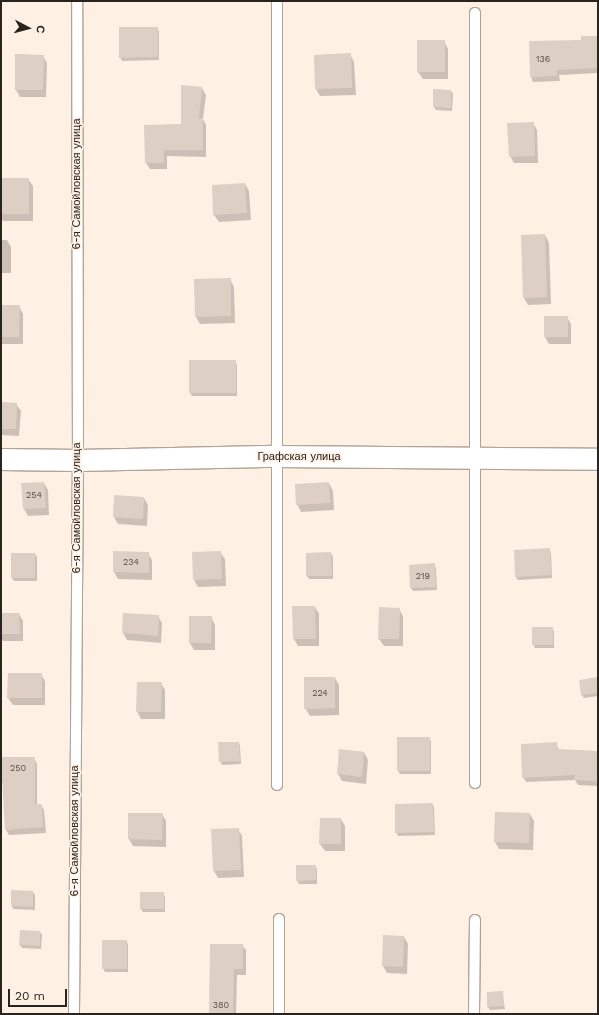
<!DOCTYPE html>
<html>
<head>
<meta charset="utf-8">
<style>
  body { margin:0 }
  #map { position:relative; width:599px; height:1015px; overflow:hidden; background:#fff0e4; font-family:"Work Sans",sans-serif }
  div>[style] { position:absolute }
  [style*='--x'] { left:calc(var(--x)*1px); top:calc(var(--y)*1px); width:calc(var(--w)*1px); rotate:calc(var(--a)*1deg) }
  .shadow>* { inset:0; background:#0003 }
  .building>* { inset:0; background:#ddcfc3 }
  .roads { filter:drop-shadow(1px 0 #b1a398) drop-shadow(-1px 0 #b1a398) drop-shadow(0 1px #b1a398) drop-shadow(0 -1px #b1a398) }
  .service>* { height:10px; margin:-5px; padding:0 5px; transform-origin:5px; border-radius:5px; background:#fff }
  .minor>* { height:21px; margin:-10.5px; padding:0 10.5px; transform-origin:10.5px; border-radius:10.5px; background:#fff }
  span { translate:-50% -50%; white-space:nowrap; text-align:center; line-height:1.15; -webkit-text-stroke:3px #fff0e4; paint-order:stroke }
  .number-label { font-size:9px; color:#574f49 }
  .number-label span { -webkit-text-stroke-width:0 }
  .street-label { font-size:11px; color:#2a2420 }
  .frame { position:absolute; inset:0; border:2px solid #2a2420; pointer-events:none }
  .north { position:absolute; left:8px; top:8px; width:40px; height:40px; -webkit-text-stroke:3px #fff0e4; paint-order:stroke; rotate:96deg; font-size:11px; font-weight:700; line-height:16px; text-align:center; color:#2a2420 }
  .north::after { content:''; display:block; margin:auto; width:14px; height:18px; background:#2a2420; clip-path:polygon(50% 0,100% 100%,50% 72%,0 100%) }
  .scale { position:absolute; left:8px; top:989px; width:59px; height:18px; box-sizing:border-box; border:2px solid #2a2420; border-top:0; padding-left:5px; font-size:12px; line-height:14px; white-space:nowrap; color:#2a2420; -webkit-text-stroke:3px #fff0e4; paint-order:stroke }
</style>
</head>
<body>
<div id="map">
  <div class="shadow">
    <i style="clip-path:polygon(157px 28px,159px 31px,159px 60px,122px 61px,120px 57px)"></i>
    <i style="clip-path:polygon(598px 37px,598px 73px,559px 75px,560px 81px,533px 82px,531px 77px,582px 41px)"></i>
    <i style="clip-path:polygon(444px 41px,448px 49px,448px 79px,423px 79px,418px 72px)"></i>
    <i style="clip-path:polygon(350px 54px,354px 62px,356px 95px,320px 96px,316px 89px,315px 56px)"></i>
    <i style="clip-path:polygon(43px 56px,47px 63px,46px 97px,20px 97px,16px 90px)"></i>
    <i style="clip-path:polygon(202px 88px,206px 95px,203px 119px,206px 125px,206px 157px,167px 156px,167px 169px,150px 169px,146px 163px,182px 125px)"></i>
    <i style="clip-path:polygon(434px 90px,451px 91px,453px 94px,452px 111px,436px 110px,434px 107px)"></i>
    <i style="clip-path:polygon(533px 123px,537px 130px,538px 163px,514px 163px,510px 156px)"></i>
    <i style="clip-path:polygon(1px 179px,28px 179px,33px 186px,33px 221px,3px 221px,1px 217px)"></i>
    <i style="clip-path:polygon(245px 184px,249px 191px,251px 220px,219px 222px,214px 215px,213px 186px)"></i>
    <i style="clip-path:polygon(545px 235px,549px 243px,551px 304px,528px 305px,524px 298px)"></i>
    <i style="clip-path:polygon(1px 240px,7px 240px,11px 247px,11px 273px,1px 273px)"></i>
    <i style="clip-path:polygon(230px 279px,234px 287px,235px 323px,200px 324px,196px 317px)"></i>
    <i style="clip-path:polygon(1px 306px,19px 306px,23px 314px,23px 344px,1px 344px)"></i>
    <i style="clip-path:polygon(545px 317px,567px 317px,571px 324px,571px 344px,549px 344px,545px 337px)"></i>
    <i style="clip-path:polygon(235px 361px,237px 365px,237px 396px,192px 396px,190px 393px)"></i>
    <i style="clip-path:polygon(1px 403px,16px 404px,21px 411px,19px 436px,1px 435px)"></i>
    <i style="clip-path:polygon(44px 483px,48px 490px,49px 515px,28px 516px,24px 509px)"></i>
    <i style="clip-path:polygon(329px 483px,333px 491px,334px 510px,301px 512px,297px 504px)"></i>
    <i style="clip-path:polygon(144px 498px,148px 505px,147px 526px,118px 524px,114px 517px)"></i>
    <i style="clip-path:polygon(549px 549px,551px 553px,552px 578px,518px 580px,516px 577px)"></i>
    <i style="clip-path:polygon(220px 552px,225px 559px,226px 586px,198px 587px,194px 580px)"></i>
    <i style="clip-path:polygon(148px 553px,152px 560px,152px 580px,118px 579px,114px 572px)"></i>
    <i style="clip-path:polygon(331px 553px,333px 557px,333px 579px,309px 579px,307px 576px)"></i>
    <i style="clip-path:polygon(35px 554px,37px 557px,37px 581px,14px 581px,12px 578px)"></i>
    <i style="clip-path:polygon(434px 564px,436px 568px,437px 590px,413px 591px,411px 588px)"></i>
    <i style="clip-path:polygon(315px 607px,319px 614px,319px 646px,298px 646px,294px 639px)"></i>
    <i style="clip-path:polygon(399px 609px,403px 616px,403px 646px,384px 646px,379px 639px)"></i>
    <i style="clip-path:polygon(1px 614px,19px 614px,23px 621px,23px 641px,3px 641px,1px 638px)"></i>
    <i style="clip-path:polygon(124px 614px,158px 616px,162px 623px,161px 643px,127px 640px,123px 633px)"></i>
    <i style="clip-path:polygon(211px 617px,215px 625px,215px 650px,194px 650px,190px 643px)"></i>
    <i style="clip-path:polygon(552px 628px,554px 631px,554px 648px,535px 648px,533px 644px)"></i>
    <i style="clip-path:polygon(41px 674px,45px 681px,45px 705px,13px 705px,8px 698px)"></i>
    <i style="clip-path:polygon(335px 678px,339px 685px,339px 715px,310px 716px,305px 708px)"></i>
    <i style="clip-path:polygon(598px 678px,598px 696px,584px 698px,582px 695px)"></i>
    <i style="clip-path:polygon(161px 683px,165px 690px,165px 719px,141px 719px,137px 711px)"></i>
    <i style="clip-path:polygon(429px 738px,431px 741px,431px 774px,400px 774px,398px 771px)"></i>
    <i style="clip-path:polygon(239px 743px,240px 746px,241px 764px,222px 765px,220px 761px)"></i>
    <i style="clip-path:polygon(556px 743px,559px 750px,598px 752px,598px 786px,578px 785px,575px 780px,526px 782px,523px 777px)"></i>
    <i style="clip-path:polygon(340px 750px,364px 752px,368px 760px,366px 784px,342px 781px,338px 774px)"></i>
    <i style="clip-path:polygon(1px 758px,34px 758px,37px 764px,37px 805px,41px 805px,44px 810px,46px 833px,9px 835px,6px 830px,3px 782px,1px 779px)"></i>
    <i style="clip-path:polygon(432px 804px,434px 807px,435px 835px,398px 836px,396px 832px)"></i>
    <i style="clip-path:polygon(162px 814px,166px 821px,166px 847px,133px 846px,129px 839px)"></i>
    <i style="clip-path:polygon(530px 814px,534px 821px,533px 850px,499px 849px,495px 842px)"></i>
    <i style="clip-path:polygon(341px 819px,345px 826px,345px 851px,325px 851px,320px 844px)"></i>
    <i style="clip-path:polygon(238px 829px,242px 836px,244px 877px,218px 878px,214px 871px)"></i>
    <i style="clip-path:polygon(315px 866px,317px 869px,317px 884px,299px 884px,297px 880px)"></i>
    <i style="clip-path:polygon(33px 892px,35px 895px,35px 910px,13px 909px,12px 906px)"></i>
    <i style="clip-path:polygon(163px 893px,165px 897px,165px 912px,143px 912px,141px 909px)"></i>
    <i style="clip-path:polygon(40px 932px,42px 935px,41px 949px,22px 948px,20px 945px)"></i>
    <i style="clip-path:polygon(404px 937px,408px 944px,407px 974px,387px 973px,383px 966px)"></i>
    <i style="clip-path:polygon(126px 941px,128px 944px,128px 972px,105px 972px,103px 968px)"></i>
    <i style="clip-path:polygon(242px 945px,246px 950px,246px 975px,237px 975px,236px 1014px,210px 1014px)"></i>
    <i style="clip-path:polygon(502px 992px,505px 1009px,490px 1010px,488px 1007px)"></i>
  </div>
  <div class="building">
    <i style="clip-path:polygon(119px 27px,158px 27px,158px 57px,119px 58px)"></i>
    <i style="clip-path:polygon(581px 36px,598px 36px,598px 68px,557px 70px,557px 76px,530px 77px,529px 41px,581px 40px)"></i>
    <i style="clip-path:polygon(417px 40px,445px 40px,445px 72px,417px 72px)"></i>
    <i style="clip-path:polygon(351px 53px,352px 88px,315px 89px,314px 55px)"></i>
    <i style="clip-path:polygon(15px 54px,44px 55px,43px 90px,15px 90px)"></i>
    <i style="clip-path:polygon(181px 85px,202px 87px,199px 118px,203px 118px,203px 150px,164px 150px,164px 163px,145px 163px,144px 125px,181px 124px)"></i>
    <i style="clip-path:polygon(433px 89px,451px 90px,451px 108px,433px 107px)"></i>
    <i style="clip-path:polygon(534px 122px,535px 156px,509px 157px,507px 123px)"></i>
    <i style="clip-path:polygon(1px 178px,29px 178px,29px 214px,1px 214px)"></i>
    <i style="clip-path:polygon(245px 183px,247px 213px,213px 215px,212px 185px)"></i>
    <i style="clip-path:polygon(545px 234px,547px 297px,523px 298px,521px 235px)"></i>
    <i style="clip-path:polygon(231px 278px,231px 316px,195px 317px,194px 279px)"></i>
    <i style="clip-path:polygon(1px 305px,20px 305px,19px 337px,1px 337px)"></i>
    <i style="clip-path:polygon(544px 316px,568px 316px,568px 337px,544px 337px)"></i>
    <i style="clip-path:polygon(189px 360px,236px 360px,236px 393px,189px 393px)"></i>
    <i style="clip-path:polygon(1px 402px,17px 403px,16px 429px,1px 429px)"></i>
    <i style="clip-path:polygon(44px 482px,46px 508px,23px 509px,21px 483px)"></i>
    <i style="clip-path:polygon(329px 482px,330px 503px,296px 505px,295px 484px)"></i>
    <i style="clip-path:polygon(114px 495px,144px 497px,143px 519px,113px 517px)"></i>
    <i style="clip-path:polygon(550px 548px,551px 575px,515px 577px,514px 550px)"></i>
    <i style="clip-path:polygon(113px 551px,149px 552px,149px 573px,113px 572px)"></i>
    <i style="clip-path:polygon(221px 551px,222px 579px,193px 580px,192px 552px)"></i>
    <i style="clip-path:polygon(331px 552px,332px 576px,306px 576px,306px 553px)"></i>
    <i style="clip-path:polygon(11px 553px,35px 553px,35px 578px,11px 578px)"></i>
    <i style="clip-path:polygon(435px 563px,436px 587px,410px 588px,409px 565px)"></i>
    <i style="clip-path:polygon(292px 606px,315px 606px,316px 639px,293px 639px)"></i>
    <i style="clip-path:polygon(379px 607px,400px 608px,399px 639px,378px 639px)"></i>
    <i style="clip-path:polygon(1px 613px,19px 613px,20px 634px,1px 634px)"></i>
    <i style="clip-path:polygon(123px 613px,159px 615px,158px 636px,122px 633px)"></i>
    <i style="clip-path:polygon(189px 616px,212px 616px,211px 643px,189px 643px)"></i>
    <i style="clip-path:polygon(532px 627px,553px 627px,553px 645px,532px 645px)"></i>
    <i style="clip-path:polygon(8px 673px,42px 673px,42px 698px,7px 698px)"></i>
    <i style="clip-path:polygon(304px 677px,335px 677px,335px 708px,304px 709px)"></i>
    <i style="clip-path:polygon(598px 677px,598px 693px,581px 695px,579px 680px)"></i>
    <i style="clip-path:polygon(137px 682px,162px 682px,161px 712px,136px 712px)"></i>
    <i style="clip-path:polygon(397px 737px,430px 737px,430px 771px,397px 771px)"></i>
    <i style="clip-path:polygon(218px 742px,239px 742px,240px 761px,219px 762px)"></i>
    <i style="clip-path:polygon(557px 742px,557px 749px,598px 751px,598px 781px,574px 780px,575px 775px,522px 778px,521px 744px)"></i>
    <i style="clip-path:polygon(339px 749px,364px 752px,362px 777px,337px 774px)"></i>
    <i style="clip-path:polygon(1px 757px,35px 757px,35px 804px,42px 804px,43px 827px,5px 830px)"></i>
    <i style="clip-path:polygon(433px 803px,434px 832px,395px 833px,395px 804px)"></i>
    <i style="clip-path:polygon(495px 812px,530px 813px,529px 843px,494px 842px)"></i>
    <i style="clip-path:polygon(128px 813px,163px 813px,162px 840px,128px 839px)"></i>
    <i style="clip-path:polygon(320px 818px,341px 818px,341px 844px,319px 844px)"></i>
    <i style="clip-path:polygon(239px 828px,241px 870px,213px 871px,211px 829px)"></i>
    <i style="clip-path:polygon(296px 865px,316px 865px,316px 880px,296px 881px)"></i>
    <i style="clip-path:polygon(11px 890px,33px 891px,33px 907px,11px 906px)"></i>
    <i style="clip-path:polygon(140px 892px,164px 892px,164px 909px,140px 909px)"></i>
    <i style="clip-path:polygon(20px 930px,40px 931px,40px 946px,19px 945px)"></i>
    <i style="clip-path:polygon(383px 935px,404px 936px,403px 967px,382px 966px)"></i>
    <i style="clip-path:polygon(102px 940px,127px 940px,127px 969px,102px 969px)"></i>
    <i style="clip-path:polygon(210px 944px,243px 944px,243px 969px,234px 969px,233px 1014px,209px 1014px)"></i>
    <i style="clip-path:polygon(503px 991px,504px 1006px,487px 1007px,487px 992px)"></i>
  </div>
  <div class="roads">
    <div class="service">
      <i style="--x:277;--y:1;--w:784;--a:90"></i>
      <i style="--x:475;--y:13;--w:770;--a:90"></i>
      <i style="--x:74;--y:1014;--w:554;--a:-89.59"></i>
      <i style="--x:78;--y:460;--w:459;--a:-90.1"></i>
      <i style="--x:279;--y:1014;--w:95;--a:-90"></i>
      <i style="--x:474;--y:1014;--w:94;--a:-89.4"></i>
    </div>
    <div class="minor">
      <i style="--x:1;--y:459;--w:77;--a:0.7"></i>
      <i style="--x:78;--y:460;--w:198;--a:-1.2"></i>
      <i style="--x:276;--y:456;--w:322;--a:0.5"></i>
    </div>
  </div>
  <div class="number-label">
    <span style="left:543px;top:59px">136</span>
    <span style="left:34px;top:495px">254</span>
    <span style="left:131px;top:562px">234</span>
    <span style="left:423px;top:576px">219</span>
    <span style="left:320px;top:693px">224</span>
    <span style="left:18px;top:768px">250</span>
    <span style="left:221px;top:1005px">380</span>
  </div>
  <div class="street-label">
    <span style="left:77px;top:184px;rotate:-90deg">6-я Самойловская улица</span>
    <span style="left:299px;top:457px">Графская улица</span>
    <span style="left:77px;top:508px;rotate:-90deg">6-я Самойловская улица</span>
    <span style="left:75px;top:831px;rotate:-90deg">6-я Самойловская улица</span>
  </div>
  <div class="frame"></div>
  <div class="north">С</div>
  <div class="scale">20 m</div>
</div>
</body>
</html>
